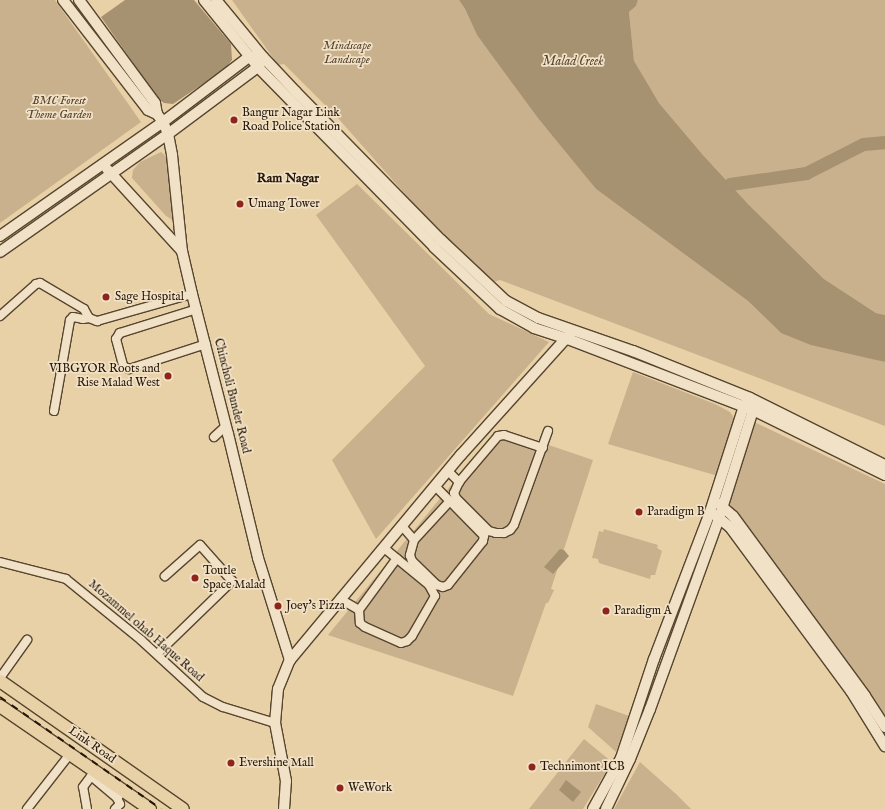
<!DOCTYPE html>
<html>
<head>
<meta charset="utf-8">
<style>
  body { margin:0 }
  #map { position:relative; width:885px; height:809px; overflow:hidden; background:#e9d1a7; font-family:"IM FELL English",serif }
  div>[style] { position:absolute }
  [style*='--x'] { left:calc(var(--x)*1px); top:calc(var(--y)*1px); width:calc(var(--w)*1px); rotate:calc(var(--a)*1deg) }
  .green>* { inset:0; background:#c8b18c }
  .water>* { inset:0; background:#a69171 }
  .river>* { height:13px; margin:-6.5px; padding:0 6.5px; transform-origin:6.5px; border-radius:6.5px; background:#a69171 }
  .roads { filter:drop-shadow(1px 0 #56452f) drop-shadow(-1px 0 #56452f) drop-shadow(0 1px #56452f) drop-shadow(0 -1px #56452f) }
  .minor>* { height:8px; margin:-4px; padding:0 4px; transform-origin:4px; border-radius:4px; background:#f1e1c6 }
  .tertiary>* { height:10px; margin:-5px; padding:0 5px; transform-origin:5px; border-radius:5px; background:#f1e1c6 }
  .primary>* { height:12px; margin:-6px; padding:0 6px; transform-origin:6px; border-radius:6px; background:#e9d1a7 }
  .rail>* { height:2px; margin-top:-1px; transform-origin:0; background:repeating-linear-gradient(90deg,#251607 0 7px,transparent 0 14px) }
  .dots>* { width:11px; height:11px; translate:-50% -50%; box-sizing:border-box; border:2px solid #f1e1c6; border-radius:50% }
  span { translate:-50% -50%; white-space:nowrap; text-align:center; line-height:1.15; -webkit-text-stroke:3.5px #f1e1c6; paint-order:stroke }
  .park-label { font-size:12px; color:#56442f; font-style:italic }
  .poi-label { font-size:12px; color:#251607 }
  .left { translate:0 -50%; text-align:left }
  .right { translate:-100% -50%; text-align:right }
  .street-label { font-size:12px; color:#251607 }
  .water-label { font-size:13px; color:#594731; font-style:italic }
  .neighbourhood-label { font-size:13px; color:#251607; font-weight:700 }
</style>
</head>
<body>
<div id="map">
  <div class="green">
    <i style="clip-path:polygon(0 0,55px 0,141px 122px,0 223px)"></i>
    <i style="clip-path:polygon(232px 0,459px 0,465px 9px,477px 35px,596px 189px,748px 301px,781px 333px,885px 362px,885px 426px,500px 280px,491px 283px,412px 202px,337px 117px,284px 64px,278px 65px)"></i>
    <i style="clip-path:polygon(638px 0,885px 0,885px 315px,876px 313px,824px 279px,748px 204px,703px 155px,659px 103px,634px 62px,629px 12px,636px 6px)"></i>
    <i style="clip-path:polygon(161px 152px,167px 157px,169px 171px,176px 215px,173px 220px,166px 216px,132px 178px,133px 170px,140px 162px)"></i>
    <i style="clip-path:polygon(357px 184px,489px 314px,549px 342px,376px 539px,332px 460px,425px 366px,316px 215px)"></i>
    <i style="clip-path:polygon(633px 372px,715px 404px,730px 412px,735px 419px,718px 476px,608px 444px)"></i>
    <i style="clip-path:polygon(752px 421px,885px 484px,885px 715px,729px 503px)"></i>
    <i style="clip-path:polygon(504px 430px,593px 460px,551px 589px,554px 590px,548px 603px,546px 603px,513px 696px,328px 635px,493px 434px)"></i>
    <i style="clip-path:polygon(604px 529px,658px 545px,657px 548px,662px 551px,655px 575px,651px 575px,650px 579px,599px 563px,598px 559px,592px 558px,599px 531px,603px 532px)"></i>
    <i style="clip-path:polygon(596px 704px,629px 716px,616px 752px,588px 727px)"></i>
    <i style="clip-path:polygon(584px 739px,612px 762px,583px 809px,529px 809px)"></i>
    <i style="clip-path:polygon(640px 762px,676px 794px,691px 809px,614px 809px)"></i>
  </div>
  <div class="water">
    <i style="clip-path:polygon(125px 0,194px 0,231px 44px,232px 60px,225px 69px,173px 104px,164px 103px,158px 99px,101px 17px)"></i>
    <i style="clip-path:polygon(459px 0,638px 0,636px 6px,629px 12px,634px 61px,659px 103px,703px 155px,748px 204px,824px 279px,876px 313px,885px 315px,885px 362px,811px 345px,781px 333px,748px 301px,596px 189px,538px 118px,477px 35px,465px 9px)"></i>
    <i style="clip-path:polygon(560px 549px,564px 550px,569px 556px,553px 574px,544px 567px)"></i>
    <i style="clip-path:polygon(566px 780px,581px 792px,573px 802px,559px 790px)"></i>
  </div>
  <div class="river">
    <i style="--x:730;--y:184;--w:77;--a:-8.2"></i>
    <i style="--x:806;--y:173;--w:64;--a:-27"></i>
    <i style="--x:863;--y:144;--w:22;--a:-5"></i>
  </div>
  <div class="roads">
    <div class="minor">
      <i style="--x:197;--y:309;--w:81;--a:162.7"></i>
      <i style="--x:120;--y:333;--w:7;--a:124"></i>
      <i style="--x:116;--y:339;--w:28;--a:75"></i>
      <i style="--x:123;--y:366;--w:7;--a:27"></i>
      <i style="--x:129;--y:369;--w:81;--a:-18"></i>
      <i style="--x:0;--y:316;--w:48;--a:-41.6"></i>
      <i style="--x:36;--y:284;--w:4;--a:-14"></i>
      <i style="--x:40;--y:283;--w:51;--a:30.6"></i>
      <i style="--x:84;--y:309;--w:10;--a:61"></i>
      <i style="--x:89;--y:318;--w:9;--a:21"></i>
      <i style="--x:97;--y:321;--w:99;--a:-15.9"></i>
      <i style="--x:54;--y:411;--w:92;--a:-80"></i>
      <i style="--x:70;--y:320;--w:4;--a:-45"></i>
      <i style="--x:73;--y:317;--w:10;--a:11"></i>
      <i style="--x:83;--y:319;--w:6;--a:-9"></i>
      <i style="--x:214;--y:437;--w:16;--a:-43"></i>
      <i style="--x:448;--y:471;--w:16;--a:45"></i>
      <i style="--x:459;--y:482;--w:12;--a:114"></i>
      <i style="--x:454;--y:493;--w:5;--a:68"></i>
      <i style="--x:456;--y:498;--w:47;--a:45"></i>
      <i style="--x:489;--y:531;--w:7;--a:16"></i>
      <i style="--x:496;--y:533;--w:8;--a:0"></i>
      <i style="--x:504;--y:533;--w:7;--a:-27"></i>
      <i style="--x:510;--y:530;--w:6;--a:-51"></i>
      <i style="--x:514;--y:525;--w:100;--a:-70.1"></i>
      <i style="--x:459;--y:482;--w:60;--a:-49.7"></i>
      <i style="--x:498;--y:436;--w:6;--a:-9"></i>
      <i style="--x:504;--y:435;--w:41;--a:18.4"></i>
      <i style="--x:402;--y:526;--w:18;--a:49"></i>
      <i style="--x:414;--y:540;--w:16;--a:105"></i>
      <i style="--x:410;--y:555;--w:6;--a:72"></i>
      <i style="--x:412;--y:561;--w:35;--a:44"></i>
      <i style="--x:437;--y:585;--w:6;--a:18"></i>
      <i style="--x:443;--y:587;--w:5;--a:-22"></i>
      <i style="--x:448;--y:585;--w:56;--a:-51.5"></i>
      <i style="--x:483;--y:541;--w:5;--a:-79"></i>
      <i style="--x:484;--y:536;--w:70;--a:-134.4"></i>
      <i style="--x:414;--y:540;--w:53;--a:-47.3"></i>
      <i style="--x:0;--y:562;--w:68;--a:14.4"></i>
      <i style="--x:66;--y:579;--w:97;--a:39.1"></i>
      <i style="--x:141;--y:640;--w:84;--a:42.6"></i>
      <i style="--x:203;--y:697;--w:22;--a:27"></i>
      <i style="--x:223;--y:707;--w:54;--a:17.1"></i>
      <i style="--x:340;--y:599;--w:22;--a:30"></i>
      <i style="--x:359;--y:610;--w:13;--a:86"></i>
      <i style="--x:360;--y:623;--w:6;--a:39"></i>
      <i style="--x:365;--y:627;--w:39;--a:24"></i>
      <i style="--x:401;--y:643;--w:6;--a:-18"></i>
      <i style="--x:407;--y:641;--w:7;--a:-45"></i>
      <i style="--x:412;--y:636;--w:46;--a:-60.1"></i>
      <i style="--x:435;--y:596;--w:13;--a:-119"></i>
      <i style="--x:429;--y:585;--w:58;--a:-140.6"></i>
      <i style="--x:359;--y:610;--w:64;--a:-53.8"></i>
      <i style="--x:157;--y:654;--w:105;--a:-44.2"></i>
      <i style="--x:232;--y:581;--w:48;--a:-131.6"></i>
      <i style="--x:200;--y:545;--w:47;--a:138.5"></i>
      <i style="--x:0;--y:678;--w:47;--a:-54.6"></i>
      <i style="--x:91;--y:776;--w:34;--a:40"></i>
      <i style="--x:27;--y:809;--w:70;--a:-52"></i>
      <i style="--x:87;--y:809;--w:22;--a:-100"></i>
      <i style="--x:83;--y:787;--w:20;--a:-53"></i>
      <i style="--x:115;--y:809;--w:7;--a:-45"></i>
      <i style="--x:120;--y:804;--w:7;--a:-117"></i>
      <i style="--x:117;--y:798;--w:5;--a:-53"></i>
    </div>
    <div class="tertiary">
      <i style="--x:63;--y:0;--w:139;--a:52.3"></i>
      <i style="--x:148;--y:110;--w:10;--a:24"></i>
      <i style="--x:79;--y:0;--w:128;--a:53.6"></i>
      <i style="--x:155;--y:103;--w:11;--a:80"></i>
      <i style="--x:157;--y:114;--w:10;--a:53"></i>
      <i style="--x:163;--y:122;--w:13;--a:67"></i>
      <i style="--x:168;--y:134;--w:21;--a:79"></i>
      <i style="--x:172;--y:155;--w:97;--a:84.1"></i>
      <i style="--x:182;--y:251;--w:44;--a:76.9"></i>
      <i style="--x:192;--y:294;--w:145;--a:75.6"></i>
      <i style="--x:228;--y:434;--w:128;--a:76.4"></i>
      <i style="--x:258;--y:558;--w:107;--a:72.6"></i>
      <i style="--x:204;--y:0;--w:86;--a:51.1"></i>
      <i style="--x:258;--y:67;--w:252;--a:45.6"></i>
      <i style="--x:434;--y:247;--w:91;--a:43.2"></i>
      <i style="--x:500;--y:309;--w:39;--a:29"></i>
      <i style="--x:534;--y:328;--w:36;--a:18"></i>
      <i style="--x:568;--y:339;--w:198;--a:21"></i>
      <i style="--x:753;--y:410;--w:147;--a:26.2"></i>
      <i style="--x:216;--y:0;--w:74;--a:50.5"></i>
      <i style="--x:263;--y:57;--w:48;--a:46.7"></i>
      <i style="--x:296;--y:92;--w:207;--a:45.6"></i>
      <i style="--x:441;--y:240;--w:89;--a:43.2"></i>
      <i style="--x:506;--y:301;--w:36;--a:28"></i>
      <i style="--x:538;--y:318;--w:101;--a:19.2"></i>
      <i style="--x:633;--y:351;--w:126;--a:21.9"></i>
      <i style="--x:750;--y:398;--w:151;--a:26.4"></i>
      <i style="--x:107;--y:169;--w:111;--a:47.6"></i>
      <i style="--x:0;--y:236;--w:199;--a:-35"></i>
      <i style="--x:163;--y:122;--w:108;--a:-37.1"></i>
      <i style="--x:249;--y:57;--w:7;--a:0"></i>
      <i style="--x:0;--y:252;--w:205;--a:-35.1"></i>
      <i style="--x:168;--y:134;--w:112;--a:-36.7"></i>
      <i style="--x:258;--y:67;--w:6;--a:-59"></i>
      <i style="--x:719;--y:504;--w:18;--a:41"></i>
      <i style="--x:733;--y:516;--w:223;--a:53.7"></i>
      <i style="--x:865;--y:696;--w:37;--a:57"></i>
      <i style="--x:715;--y:515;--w:19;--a:39"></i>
      <i style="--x:730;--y:527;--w:204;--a:53.6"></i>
      <i style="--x:851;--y:691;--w:65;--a:58.3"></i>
      <i style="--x:284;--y:809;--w:28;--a:-86"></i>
      <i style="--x:286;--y:781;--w:59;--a:-100.7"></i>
      <i style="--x:275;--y:723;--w:34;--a:-85"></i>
      <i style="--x:278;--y:689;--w:31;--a:-68"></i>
      <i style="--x:290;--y:660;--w:267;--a:-50.2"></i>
      <i style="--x:461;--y:455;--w:163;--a:-48"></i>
      <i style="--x:593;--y:809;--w:58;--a:-61.2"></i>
      <i style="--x:621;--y:758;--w:104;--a:-71.6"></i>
      <i style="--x:654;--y:659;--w:157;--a:-69.1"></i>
      <i style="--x:710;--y:512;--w:111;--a:-72.2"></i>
      <i style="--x:744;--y:406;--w:6;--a:-51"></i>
      <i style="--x:606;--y:809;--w:55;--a:-64.4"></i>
      <i style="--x:630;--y:759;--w:54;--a:-68.2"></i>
      <i style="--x:650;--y:709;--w:203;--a:-70.1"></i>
      <i style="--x:719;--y:518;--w:113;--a:-72.5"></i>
      <i style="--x:753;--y:410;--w:6;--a:-99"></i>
    </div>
    <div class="primary">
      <i style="--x:0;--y:681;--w:223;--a:35"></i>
      <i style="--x:0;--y:706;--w:182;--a:34.5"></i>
    </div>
  </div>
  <div class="rail">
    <i style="--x:0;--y:697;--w:196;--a:34.8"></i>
  </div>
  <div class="dots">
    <i style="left:234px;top:120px;background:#8f2418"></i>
    <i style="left:240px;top:204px;background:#8f2418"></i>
    <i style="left:106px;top:297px;background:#8f2418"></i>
    <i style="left:168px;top:376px;background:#8f2418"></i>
    <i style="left:639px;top:512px;background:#8f2418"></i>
    <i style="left:195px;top:578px;background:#8f2418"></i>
    <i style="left:278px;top:606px;background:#8f2418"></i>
    <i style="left:606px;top:611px;background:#8f2418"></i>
    <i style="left:231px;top:763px;background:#8f2418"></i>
    <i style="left:532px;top:767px;background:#8f2418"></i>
    <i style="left:340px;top:788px;background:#8f2418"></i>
  </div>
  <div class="park-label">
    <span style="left:347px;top:53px">Mindscape<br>Landscape</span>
    <span style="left:59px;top:108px">BMC Forest<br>Theme Garden</span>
  </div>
  <div class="poi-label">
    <span class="left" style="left:242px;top:120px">Bangur Nagar Link<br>Road Police Station</span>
    <span class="left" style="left:248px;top:204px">Umang Tower</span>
    <span class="left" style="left:115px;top:297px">Sage Hospital</span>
    <span class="right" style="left:160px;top:376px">VIBGYOR Roots and<br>Rise Malad West</span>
    <span class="left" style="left:647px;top:512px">Paradigm B</span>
    <span class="left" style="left:203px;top:578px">Toutle<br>Space Malad</span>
    <span class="left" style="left:286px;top:606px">Joey's Pizza</span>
    <span class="left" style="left:614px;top:611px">Paradigm A</span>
    <span class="left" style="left:239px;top:763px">Evershine Mall</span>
    <span class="left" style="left:540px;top:767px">Technimont ICB</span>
    <span class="left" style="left:348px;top:788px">WeWork</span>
  </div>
  <div class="street-label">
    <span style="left:232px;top:396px;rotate:76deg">Chincholi Bunder Road</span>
    <span style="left:146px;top:631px;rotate:41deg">Mozammel ohab Haque Road</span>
    <span style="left:92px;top:745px;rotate:35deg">Link Road</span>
  </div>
  <div class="water-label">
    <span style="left:573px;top:62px">Malad Creek</span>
  </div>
  <div class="neighbourhood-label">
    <span style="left:288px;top:179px">Ram Nagar</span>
  </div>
</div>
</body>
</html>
